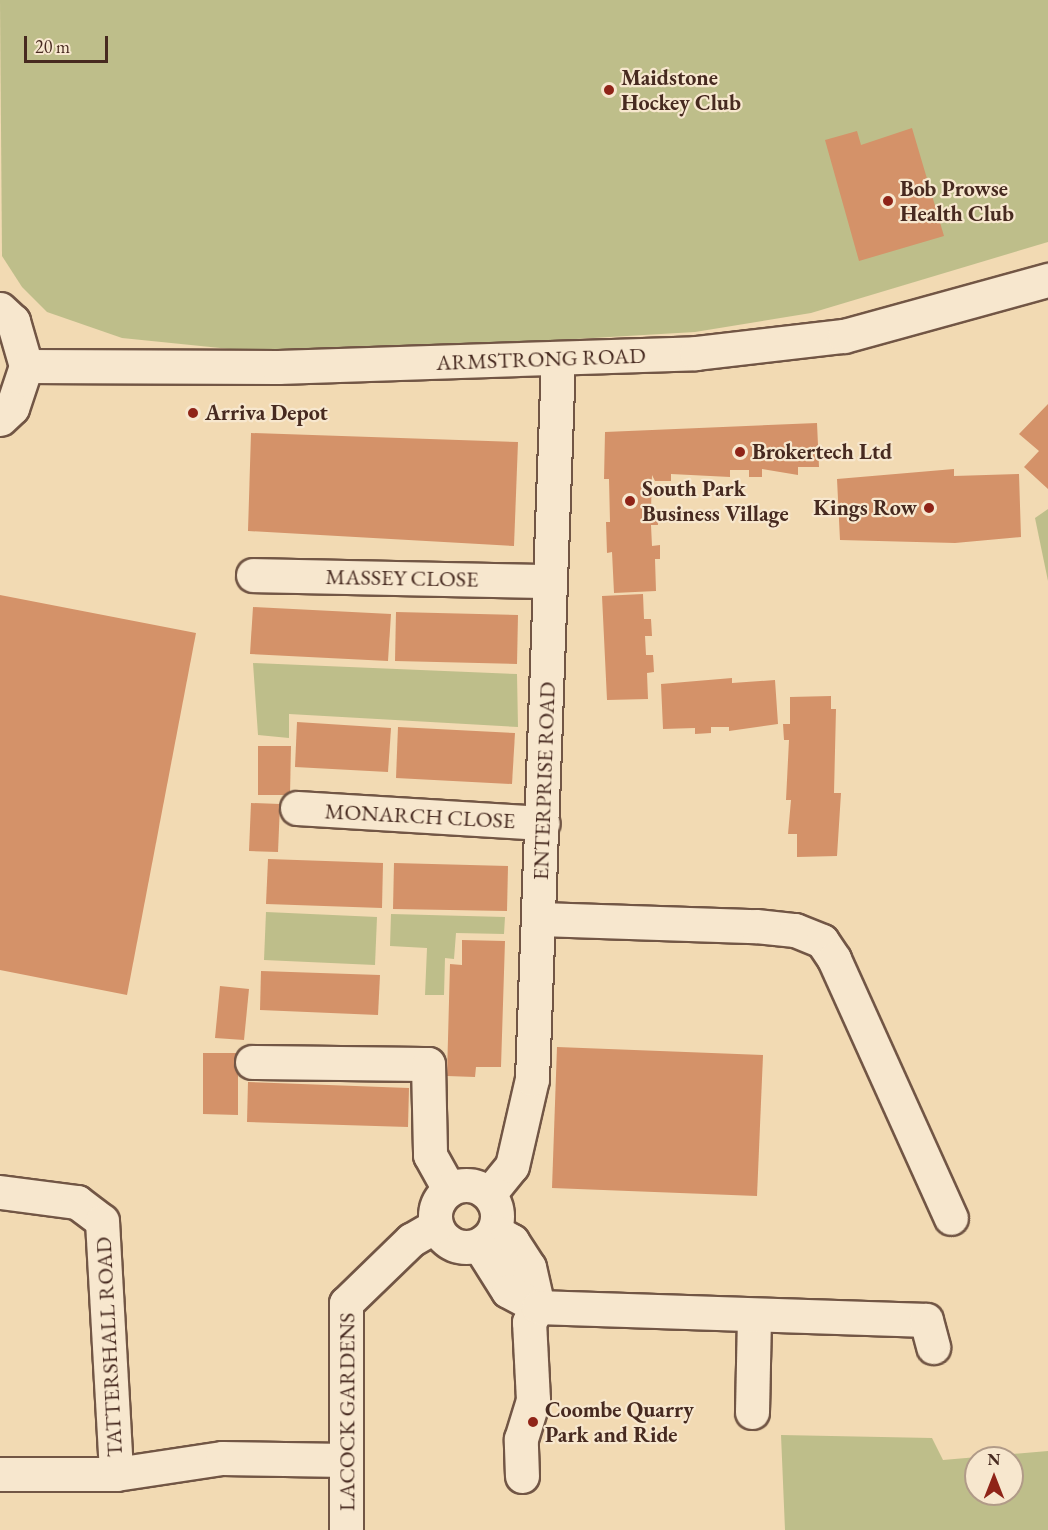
<!DOCTYPE html>
<html>
<head>
<meta charset="utf-8">
<style>
  body { margin:0 }
  #map { position:relative; width:1048px; height:1530px; overflow:hidden; background:#f2dab3; font-family:"EB Garamond",serif }
  div>[style] { position:absolute }
  [style*='--x'] { left:calc(var(--x)*1px); top:calc(var(--y)*1px); width:calc(var(--w)*1px); rotate:calc(var(--a)*1deg) }
  .green>* { inset:0; background:#bebe8a }
  .building>* { inset:0; background:#d49269 }
  .roads { filter:drop-shadow(2px 0 #725645) drop-shadow(-2px 0 #725645) drop-shadow(0 2px #725645) drop-shadow(0 -2px #725645) }
  .minor>* { height:33px; margin:-16.5px; padding:0 16.5px; transform-origin:16.5px; border-radius:16.5px; background:#f7e7ce }
  .minor>.ring { margin:-16.5px; padding:0; box-sizing:content-box; background:none; border:33px solid #f7e7ce; border-radius:50% }
  .dots>* { width:16px; height:16px; translate:-50% -50%; box-sizing:border-box; border:3px solid #f7e7ce; border-radius:50% }
  span { translate:-50% -50%; white-space:nowrap; text-align:center; line-height:1.15; -webkit-text-stroke:4.5px #f7e7ce; paint-order:stroke }
  .poi-label { font-size:22px; color:#472a20; font-weight:700 }
  .left { translate:0 -50%; text-align:left }
  .right { translate:-100% -50%; text-align:right }
  .street-label { font-size:22px; color:#472a20 }
  .north { position:absolute; left:964px; top:1446px; width:60px; height:60px; box-sizing:border-box; background:#f7e7ce; border:2px solid #b19b88; border-radius:50%; rotate:0deg; font-size:16px; font-weight:700; line-height:24px; text-align:center; color:#472a20 }
  .north::after { content:''; display:block; margin:auto; width:21px; height:27px; background:#8f2418; clip-path:polygon(50% 0,100% 100%,50% 72%,0 100%) }
  .scale { position:absolute; left:24px; top:36px; width:84px; height:27px; box-sizing:border-box; border:3px solid #472a20; border-top:0; padding-left:8px; font-size:18px; line-height:21px; white-space:nowrap; color:#472a20; -webkit-text-stroke:4px #f7e7ce; paint-order:stroke }
</style>
</head>
<body>
<div id="map">
  <div class="green">
    <i style="clip-path:polygon(0 0,1048px 0,1048px 242px,811px 313px,695px 332px,458px 346px,240px 350px,122px 338px,47px 312px,22px 287px,2px 256px)"></i>
    <i style="clip-path:polygon(1048px 509px,1048px 581px,1035px 518px)"></i>
    <i style="clip-path:polygon(253px 663px,517px 674px,518px 727px,289px 714px,289px 738px,258px 735px)"></i>
    <i style="clip-path:polygon(266px 912px,377px 917px,375px 965px,264px 960px)"></i>
    <i style="clip-path:polygon(391px 914px,505px 917px,504px 934px,456px 933px,454px 959px,445px 958px,444px 995px,425px 995px,427px 948px,390px 946px)"></i>
    <i style="clip-path:polygon(evenodd,781px 1435px,932px 1438px,943px 1460px,1048px 1451px,1048px 1530px,785px 1530px,781px 1435px,976px 1458px,1012px 1458px,1012px 1494px,976px 1494px,976px 1458px)"></i>
  </div>
  <div class="building">
    <i style="clip-path:polygon(912px 128px,944px 236px,859px 261px,825px 140px,857px 131px,861px 145px)"></i>
    <i style="clip-path:polygon(1048px 404px,1048px 489px,1024px 467px,1039px 451px,1019px 434px)"></i>
    <i style="clip-path:polygon(817px 423px,819px 467px,798px 467px,798px 475px,762px 469px,762px 477px,749px 477px,749px 470px,730px 470px,730px 477px,671px 474px,671px 481px,655px 481px,652px 475px,651px 511px,657px 511px,658px 525px,651px 525px,652px 546px,660px 545px,660px 559px,655px 559px,656px 591px,614px 593px,612px 552px,607px 553px,606px 522px,610px 522px,609px 479px,604px 479px,605px 432px)"></i>
    <i style="clip-path:polygon(251px 433px,518px 442px,514px 546px,248px 531px)"></i>
    <i style="clip-path:polygon(954px 469px,954px 476px,1019px 474px,1021px 537px,955px 543px,840px 540px,837px 479px)"></i>
    <i style="clip-path:polygon(643px 594px,644px 619px,651px 619px,652px 636px,645px 636px,646px 655px,653px 655px,654px 672px,647px 673px,648px 699px,607px 700px,602px 596px)"></i>
    <i style="clip-path:polygon(0 595px,196px 633px,127px 995px,0 970px)"></i>
    <i style="clip-path:polygon(253px 607px,391px 614px,388px 661px,250px 654px)"></i>
    <i style="clip-path:polygon(396px 612px,518px 615px,517px 664px,395px 661px)"></i>
    <i style="clip-path:polygon(732px 678px,732px 683px,775px 680px,778px 724px,729px 731px,729px 727px,711px 727px,711px 733px,695px 734px,695px 728px,663px 729px,661px 684px)"></i>
    <i style="clip-path:polygon(831px 696px,831px 709px,836px 709px,834px 793px,841px 793px,837px 856px,797px 857px,797px 834px,788px 834px,791px 800px,786px 800px,789px 740px,784px 740px,783px 724px,790px 724px,790px 697px)"></i>
    <i style="clip-path:polygon(297px 722px,391px 728px,388px 772px,295px 767px)"></i>
    <i style="clip-path:polygon(398px 727px,515px 733px,512px 784px,396px 778px)"></i>
    <i style="clip-path:polygon(258px 746px,291px 746px,290px 795px,258px 795px)"></i>
    <i style="clip-path:polygon(251px 803px,280px 804px,278px 852px,249px 851px)"></i>
    <i style="clip-path:polygon(268px 859px,383px 863px,382px 908px,266px 904px)"></i>
    <i style="clip-path:polygon(394px 863px,508px 866px,507px 911px,393px 909px)"></i>
    <i style="clip-path:polygon(462px 940px,505px 941px,501px 1067px,476px 1067px,475px 1077px,447px 1076px,450px 964px,462px 965px)"></i>
    <i style="clip-path:polygon(261px 971px,380px 975px,378px 1015px,260px 1010px)"></i>
    <i style="clip-path:polygon(220px 986px,249px 989px,244px 1040px,215px 1038px)"></i>
    <i style="clip-path:polygon(557px 1047px,763px 1055px,757px 1196px,552px 1188px)"></i>
    <i style="clip-path:polygon(203px 1053px,238px 1053px,238px 1115px,203px 1114px)"></i>
    <i style="clip-path:polygon(248px 1082px,409px 1088px,408px 1127px,247px 1122px)"></i>
  </div>
  <div class="roads">
    <div class="minor">
      <i style="--x:0;--y:309;--w:18;--a:43"></i>
      <i style="--x:13;--y:321;--w:47;--a:73.9"></i>
      <i style="--x:26;--y:366;--w:44;--a:108.4"></i>
      <i style="--x:12;--y:408;--w:16;--a:137"></i>
      <i style="--x:26;--y:366;--w:252;--a:0.2"></i>
      <i style="--x:278;--y:367;--w:418;--a:-1.9"></i>
      <i style="--x:696;--y:353;--w:149;--a:-6.6"></i>
      <i style="--x:844;--y:336;--w:212;--a:-15.4"></i>
      <i style="--x:253;--y:575;--w:297;--a:1.2"></i>
      <i style="--x:297;--y:808;--w:246;--a:3.5"></i>
      <i style="--x:540;--y:919;--w:216;--a:1.9"></i>
      <i style="--x:756;--y:926;--w:39;--a:6"></i>
      <i style="--x:795;--y:930;--w:29;--a:22"></i>
      <i style="--x:822;--y:941;--w:22;--a:56"></i>
      <i style="--x:834;--y:959;--w:284;--a:65.7"></i>
      <i style="--x:252;--y:1062;--w:176;--a:0.7"></i>
      <i style="--x:428;--y:1064;--w:91;--a:88.7"></i>
      <i style="--x:430;--y:1155;--w:39;--a:61"></i>
      <i class="ring" style="left:435px;top:1185px;width:29px;height:29px"></i>
      <i style="--x:0;--y:1192;--w:78;--a:7.4"></i>
      <i style="--x:77;--y:1202;--w:31;--a:37"></i>
      <i style="--x:102;--y:1221;--w:253;--a:86.8"></i>
      <i style="--x:489;--y:1194;--w:36;--a:-51"></i>
      <i style="--x:512;--y:1166;--w:89;--a:-77.1"></i>
      <i style="--x:532;--y:1079;--w:720;--a:-87.93"></i>
      <i style="--x:494;--y:1231;--w:21;--a:29"></i>
      <i style="--x:512;--y:1241;--w:31;--a:57"></i>
      <i style="--x:529;--y:1267;--w:41;--a:77.3"></i>
      <i style="--x:479;--y:1245;--w:54;--a:57.8"></i>
      <i style="--x:508;--y:1291;--w:34;--a:28"></i>
      <i style="--x:752;--y:1412;--w:97;--a:-88.8"></i>
      <i style="--x:0;--y:1474;--w:116;--a:0"></i>
      <i style="--x:116;--y:1474;--w:107;--a:-8.6"></i>
      <i style="--x:222;--y:1458;--w:124;--a:0.9"></i>
      <i style="--x:522;--y:1476;--w:37;--a:-92"></i>
      <i style="--x:521;--y:1439;--w:41;--a:-72.9"></i>
      <i style="--x:533;--y:1400;--w:78;--a:-92.9"></i>
      <i style="--x:529;--y:1322;--w:17;--a:-59"></i>
      <i style="--x:538;--y:1307;--w:388;--a:1.9"></i>
      <i style="--x:926;--y:1320;--w:28;--a:75"></i>
      <i style="--x:346;--y:1530;--w:227;--a:-90"></i>
      <i style="--x:346;--y:1303;--w:91;--a:-44.1"></i>
      <i style="--x:411;--y:1240;--w:28;--a:-30"></i>
    </div>
  </div>
  <div class="dots">
    <i style="left:609px;top:90px;background:#8f2418"></i>
    <i style="left:888px;top:201px;background:#8f2418"></i>
    <i style="left:193px;top:413px;background:#8f2418"></i>
    <i style="left:740px;top:452px;background:#8f2418"></i>
    <i style="left:630px;top:501px;background:#8f2418"></i>
    <i style="left:929px;top:508px;background:#8f2418"></i>
    <i style="left:533px;top:1422px;background:#8f2418"></i>
  </div>
  <div class="poi-label">
    <span class="left" style="left:621px;top:90px">Maidstone<br>Hockey Club</span>
    <span class="left" style="left:900px;top:201px">Bob Prowse<br>Health Club</span>
    <span class="left" style="left:205px;top:413px">Arriva Depot</span>
    <span class="left" style="left:752px;top:452px">Brokertech Ltd</span>
    <span class="left" style="left:642px;top:501px">South Park<br>Business Village</span>
    <span class="right" style="left:917px;top:508px">Kings Row</span>
    <span class="left" style="left:545px;top:1422px">Coombe Quarry<br>Park and Ride</span>
  </div>
  <div class="street-label">
    <span style="left:541px;top:359px;rotate:-2deg">ARMSTRONG ROAD</span>
    <span style="left:402px;top:578px;rotate:1deg">MASSEY CLOSE</span>
    <span style="left:544px;top:781px;rotate:-88deg">ENTERPRISE ROAD</span>
    <span style="left:420px;top:816px;rotate:3deg">MONARCH CLOSE</span>
    <span style="left:109px;top:1347px;rotate:-93deg">TATTERSHALL ROAD</span>
    <span style="left:347px;top:1412px;rotate:-90deg">LACOCK GARDENS</span>
  </div>
  <div class="north">N</div>
  <div class="scale">20 m</div>
</div>
</body>
</html>
